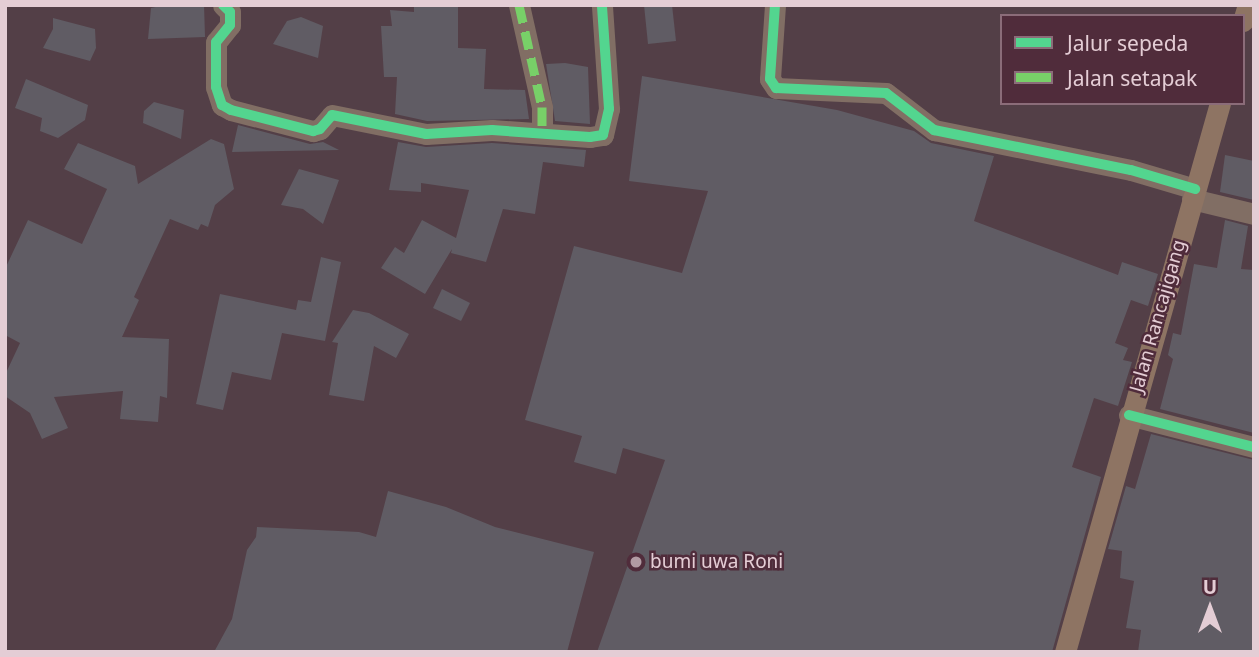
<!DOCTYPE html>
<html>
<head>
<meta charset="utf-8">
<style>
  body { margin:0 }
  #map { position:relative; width:1259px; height:657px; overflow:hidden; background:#533f47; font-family:"Noto Sans",sans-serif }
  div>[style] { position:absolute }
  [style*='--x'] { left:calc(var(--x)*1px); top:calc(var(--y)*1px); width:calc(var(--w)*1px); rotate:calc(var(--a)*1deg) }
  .building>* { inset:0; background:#605c64 }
  .minor>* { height:21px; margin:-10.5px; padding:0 10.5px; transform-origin:10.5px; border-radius:10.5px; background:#816e64 }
  .major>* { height:21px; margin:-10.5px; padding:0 10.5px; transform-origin:10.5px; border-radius:10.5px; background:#8e7463 }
  .quiet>* { height:9px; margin-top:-4.5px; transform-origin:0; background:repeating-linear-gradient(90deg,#78d068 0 18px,transparent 0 27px) }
  .cycleway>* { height:10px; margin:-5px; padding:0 5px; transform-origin:5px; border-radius:5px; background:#53d58f }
  .dots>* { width:19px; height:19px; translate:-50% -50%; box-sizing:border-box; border:4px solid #502c3b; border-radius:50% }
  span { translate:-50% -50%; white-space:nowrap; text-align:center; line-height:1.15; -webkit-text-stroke:5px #502c3b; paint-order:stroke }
  .street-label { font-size:19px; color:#e4cdd5 }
  .poi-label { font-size:19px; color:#e4cdd5 }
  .left { translate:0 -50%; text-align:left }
  .frame { position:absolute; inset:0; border:7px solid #e4cdd5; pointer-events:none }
  .legend { position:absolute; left:1000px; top:14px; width:245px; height:91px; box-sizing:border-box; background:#502c3b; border:2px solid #8b6c79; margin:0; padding:9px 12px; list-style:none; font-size:21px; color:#e4cdd5 }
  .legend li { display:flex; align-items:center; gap:14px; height:35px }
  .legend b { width:35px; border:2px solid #8b6c79 }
  .north { position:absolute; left:1175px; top:573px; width:70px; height:70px; -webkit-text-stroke:5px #502c3b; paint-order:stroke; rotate:0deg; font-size:19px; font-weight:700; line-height:28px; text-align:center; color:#e4cdd5 }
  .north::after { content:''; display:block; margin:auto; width:24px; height:32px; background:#e4cdd5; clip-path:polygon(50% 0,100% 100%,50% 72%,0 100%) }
</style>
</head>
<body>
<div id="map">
  <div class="building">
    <i style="clip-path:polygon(165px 5px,204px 5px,205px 37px,148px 39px,151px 8px)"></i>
    <i style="clip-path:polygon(414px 5px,458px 5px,458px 48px,486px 49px,484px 89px,525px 90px,529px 119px,427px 121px,395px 114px,397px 77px,384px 77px,381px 26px,392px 26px,390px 10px,414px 12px)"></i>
    <i style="clip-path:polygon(644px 5px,672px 5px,676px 41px,648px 44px)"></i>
    <i style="clip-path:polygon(301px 17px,323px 26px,318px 58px,273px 44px,287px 21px)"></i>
    <i style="clip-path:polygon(53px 18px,95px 29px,96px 48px,90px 61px,43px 48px,53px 29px)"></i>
    <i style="clip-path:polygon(565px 63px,588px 67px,590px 124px,555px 121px,546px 64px)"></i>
    <i style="clip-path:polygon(642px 76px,837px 110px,914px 131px,931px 143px,994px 156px,974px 221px,1118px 275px,1122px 262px,1158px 274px,1148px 306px,1131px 300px,1115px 343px,1128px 348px,1123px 360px,1132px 362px,1118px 406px,1094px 398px,1072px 467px,1101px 477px,1052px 652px,597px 652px,665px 460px,623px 448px,616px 474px,574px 462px,582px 436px,525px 420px,574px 246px,682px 273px,708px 191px,629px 181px)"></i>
    <i style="clip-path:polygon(26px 79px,88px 105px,85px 120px,58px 138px,40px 131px,42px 118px,15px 108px)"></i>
    <i style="clip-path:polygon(154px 102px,184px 110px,181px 139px,143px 123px,144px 111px)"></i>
    <i style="clip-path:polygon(238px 125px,310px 144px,323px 142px,339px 150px,232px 152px)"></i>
    <i style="clip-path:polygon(211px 139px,224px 144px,234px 189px,215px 205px,208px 227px,201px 224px,198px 230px,170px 219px,134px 297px,139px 300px,122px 337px,169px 339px,167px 398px,160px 396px,158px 422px,120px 419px,123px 391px,54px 397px,68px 428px,42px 439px,30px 413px,5px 396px,5px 375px,20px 343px,5px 335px,5px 269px,28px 220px,82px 244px,107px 189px,64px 169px,78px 143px,135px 166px,138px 184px)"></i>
    <i style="clip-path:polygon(398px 142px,426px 147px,492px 143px,586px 150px,584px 167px,543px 162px,535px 214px,503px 209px,486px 262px,451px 253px,452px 249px,425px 294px,381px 268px,395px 247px,404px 253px,422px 220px,456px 238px,469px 190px,421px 183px,421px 192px,389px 190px)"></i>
    <i style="clip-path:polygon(1225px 155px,1254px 161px,1254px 200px,1220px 192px)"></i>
    <i style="clip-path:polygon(299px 169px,339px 180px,323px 224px,303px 209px,281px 205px)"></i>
    <i style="clip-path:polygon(1225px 220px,1248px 226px,1241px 269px,1254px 270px,1254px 433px,1160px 409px,1173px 359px,1168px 355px,1173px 333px,1181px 335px,1194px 264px,1217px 268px)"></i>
    <i style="clip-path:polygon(321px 257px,341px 262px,325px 341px,282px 333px,271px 380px,232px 372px,223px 410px,196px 404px,220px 294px,296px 310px,298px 300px,311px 302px)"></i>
    <i style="clip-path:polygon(442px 289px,470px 303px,461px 321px,433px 308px)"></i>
    <i style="clip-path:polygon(353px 310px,369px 313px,409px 334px,396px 358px,374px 346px,364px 401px,329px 395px,338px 343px,332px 342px)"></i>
    <i style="clip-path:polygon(1151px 434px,1254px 460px,1254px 652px,1138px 652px,1141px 630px,1126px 628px,1134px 581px,1120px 578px,1122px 551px,1108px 549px,1126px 486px,1135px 489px)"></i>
    <i style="clip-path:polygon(388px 491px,446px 507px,495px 527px,594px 552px,567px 652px,214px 652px,232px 619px,247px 550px,256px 537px,257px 527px,359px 532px,376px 537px)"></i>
  </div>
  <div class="minor">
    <i style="--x:223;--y:5;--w:10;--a:45"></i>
    <i style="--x:230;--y:12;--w:13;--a:90"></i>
    <i style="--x:230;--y:25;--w:22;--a:129"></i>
    <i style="--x:216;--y:42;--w:45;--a:90"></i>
    <i style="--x:216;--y:87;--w:19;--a:72"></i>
    <i style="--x:222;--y:105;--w:10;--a:29"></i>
    <i style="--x:231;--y:110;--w:85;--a:14.4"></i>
    <i style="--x:313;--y:131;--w:7;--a:-16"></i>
    <i style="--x:320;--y:129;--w:18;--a:-49"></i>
    <i style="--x:332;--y:115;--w:96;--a:11.4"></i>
    <i style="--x:426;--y:134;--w:66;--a:-3.5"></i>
    <i style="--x:492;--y:130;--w:98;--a:4.1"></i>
    <i style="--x:590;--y:137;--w:13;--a:-9"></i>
    <i style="--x:603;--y:135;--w:27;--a:-77"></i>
    <i style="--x:609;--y:109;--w:104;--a:-93.9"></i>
    <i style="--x:519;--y:5;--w:105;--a:77.3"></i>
    <i style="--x:542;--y:107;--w:25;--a:90"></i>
    <i style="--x:775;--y:5;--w:74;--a:93.9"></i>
    <i style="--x:770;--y:79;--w:11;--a:56"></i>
    <i style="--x:776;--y:88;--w:110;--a:2.6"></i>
    <i style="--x:886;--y:93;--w:61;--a:37.6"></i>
    <i style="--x:934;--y:130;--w:201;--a:11.5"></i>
    <i style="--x:1131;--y:170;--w:67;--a:16.5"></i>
    <i style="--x:1192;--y:199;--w:64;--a:13.6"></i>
    <i style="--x:1129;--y:415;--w:129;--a:14.4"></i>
  </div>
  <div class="major">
    <i style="--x:1243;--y:21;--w:17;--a:-73"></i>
    <i style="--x:1065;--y:652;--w:570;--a:-74.23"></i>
  </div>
  <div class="quiet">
    <i style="--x:519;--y:5;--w:105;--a:77.3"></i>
    <i style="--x:542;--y:107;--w:25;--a:90"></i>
  </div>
  <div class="cycleway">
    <i style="--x:223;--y:5;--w:10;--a:45"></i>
    <i style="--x:230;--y:12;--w:13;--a:90"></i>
    <i style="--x:230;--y:25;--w:22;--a:129"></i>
    <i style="--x:216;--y:42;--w:45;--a:90"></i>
    <i style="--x:216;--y:87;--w:19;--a:72"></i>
    <i style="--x:222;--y:105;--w:10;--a:29"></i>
    <i style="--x:231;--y:110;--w:85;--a:14.4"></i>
    <i style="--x:313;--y:131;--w:7;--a:-16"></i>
    <i style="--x:320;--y:129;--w:18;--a:-49"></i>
    <i style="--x:332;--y:115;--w:96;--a:11.4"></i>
    <i style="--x:426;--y:134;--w:66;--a:-3.5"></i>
    <i style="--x:492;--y:130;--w:98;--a:4.1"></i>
    <i style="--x:590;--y:137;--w:13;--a:-9"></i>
    <i style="--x:603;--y:135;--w:27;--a:-77"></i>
    <i style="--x:609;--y:109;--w:104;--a:-93.9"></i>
    <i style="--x:775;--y:5;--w:74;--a:93.9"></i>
    <i style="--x:770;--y:79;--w:11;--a:56"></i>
    <i style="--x:776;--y:88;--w:110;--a:2.6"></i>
    <i style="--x:886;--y:93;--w:61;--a:37.6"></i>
    <i style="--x:934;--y:130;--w:201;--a:11.5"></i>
    <i style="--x:1131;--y:170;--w:67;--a:16.5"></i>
    <i style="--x:1129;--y:415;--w:129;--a:14.4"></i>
  </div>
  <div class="dots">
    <i style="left:636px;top:562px;background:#b19ba3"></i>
  </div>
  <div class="street-label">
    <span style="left:1158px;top:316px;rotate:-74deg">Jalan Rancajigang</span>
  </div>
  <div class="poi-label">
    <span class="left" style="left:650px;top:562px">bumi uwa Roni</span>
  </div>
  <div class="frame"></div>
  <ul class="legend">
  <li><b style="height:9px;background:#53d58f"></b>Jalur sepeda</li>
  <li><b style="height:9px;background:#78d068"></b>Jalan setapak</li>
  </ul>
  <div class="north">U</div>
</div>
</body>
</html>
